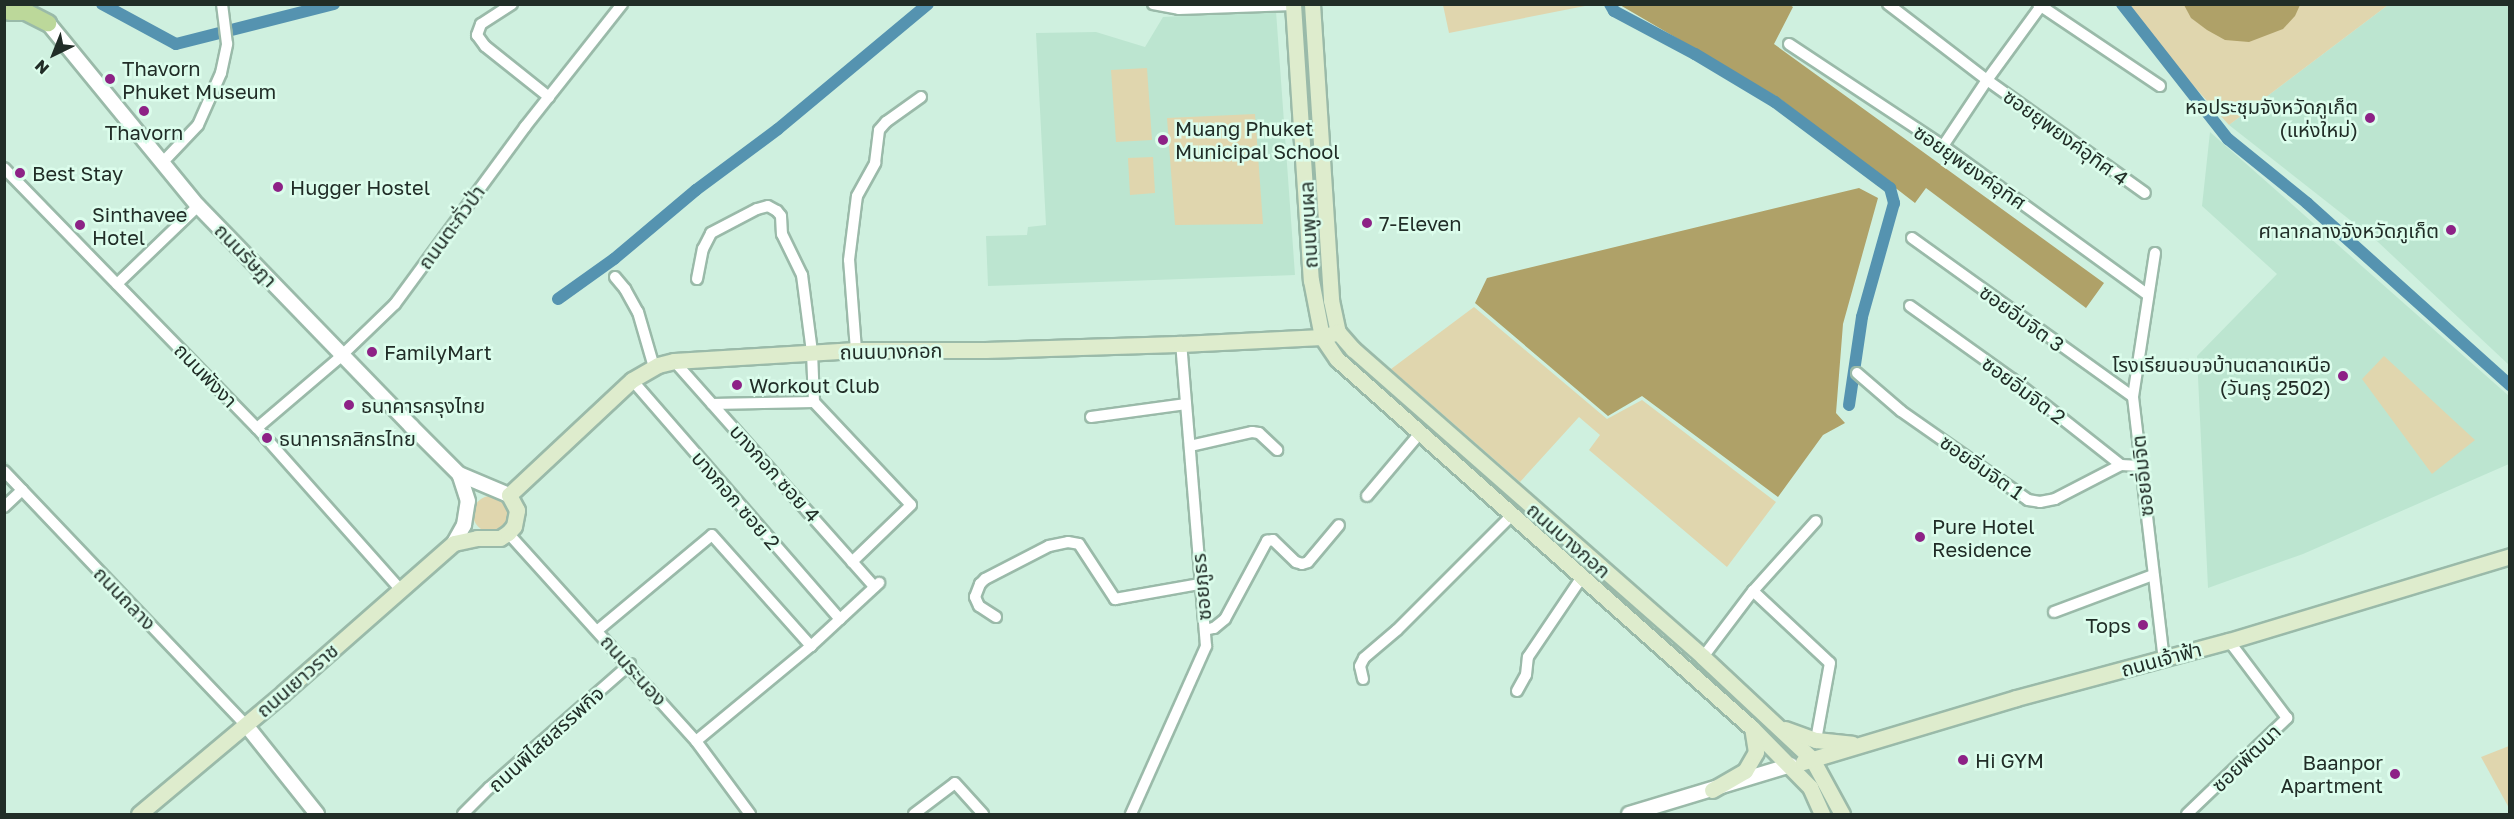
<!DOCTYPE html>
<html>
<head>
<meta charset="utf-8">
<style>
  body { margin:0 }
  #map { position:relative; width:2514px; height:819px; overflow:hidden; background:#cff0df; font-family:"Golos Text","Noto Sans Thai",sans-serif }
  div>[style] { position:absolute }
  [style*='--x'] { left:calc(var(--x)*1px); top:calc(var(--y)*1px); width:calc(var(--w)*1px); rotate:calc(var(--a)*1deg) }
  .built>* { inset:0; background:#bce5d0 }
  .green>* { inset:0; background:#e0d6ae }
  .round { border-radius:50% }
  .forest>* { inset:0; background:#afa168 }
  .canal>* { height:12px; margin:-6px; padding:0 6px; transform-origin:6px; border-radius:6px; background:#5593b0 }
  .roads { filter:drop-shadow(2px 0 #9abaa9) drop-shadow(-2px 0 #9abaa9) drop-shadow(0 2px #9abaa9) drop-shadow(0 -2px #9abaa9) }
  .minor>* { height:10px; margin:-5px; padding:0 5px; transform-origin:5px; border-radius:5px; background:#fff }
  .tertiary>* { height:14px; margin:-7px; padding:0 7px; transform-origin:7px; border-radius:7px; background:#fff }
  .secondary>* { height:15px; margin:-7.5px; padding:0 7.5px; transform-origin:7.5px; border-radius:7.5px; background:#deeccd }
  .primary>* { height:16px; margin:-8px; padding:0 8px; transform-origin:8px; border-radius:8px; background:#bcd89a }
  .dots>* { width:16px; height:16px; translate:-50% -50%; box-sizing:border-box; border:3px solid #dcfdec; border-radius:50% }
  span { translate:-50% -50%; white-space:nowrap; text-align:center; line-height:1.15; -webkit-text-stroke:5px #dcfdec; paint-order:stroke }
  .poi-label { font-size:20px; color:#212d27 }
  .left { translate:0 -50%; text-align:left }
  .right { translate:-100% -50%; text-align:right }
  .street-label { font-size:20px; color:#212d27 }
  .frame { position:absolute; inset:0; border:6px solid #212d27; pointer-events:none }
  .north { position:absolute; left:24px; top:24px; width:60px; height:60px; -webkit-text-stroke:4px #dcfdec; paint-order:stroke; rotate:223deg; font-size:16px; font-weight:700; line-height:24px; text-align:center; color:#212d27 }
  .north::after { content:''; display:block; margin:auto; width:21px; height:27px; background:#212d27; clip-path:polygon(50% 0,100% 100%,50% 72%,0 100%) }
</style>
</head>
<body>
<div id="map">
  <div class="built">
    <i style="clip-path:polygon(2388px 5px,2509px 5px,2509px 365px,2378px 242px,2229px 125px)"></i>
    <i style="clip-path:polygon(1276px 11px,1295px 275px,988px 286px,986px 236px,1027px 235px,1028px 227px,1046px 225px,1036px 33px,1096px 32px,1145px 47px,1163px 17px)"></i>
    <i style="clip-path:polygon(2210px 132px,2509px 396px,2509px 464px,2303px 554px,2208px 588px,2197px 356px,2277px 274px,2202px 206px)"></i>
    <i style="clip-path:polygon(5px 460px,245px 719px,237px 727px,5px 482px)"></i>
  </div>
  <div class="green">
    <i style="clip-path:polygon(1590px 5px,1449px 33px,1443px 5px,1590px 4px)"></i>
    <i style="clip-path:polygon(2130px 5px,2388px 5px,2229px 125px,2180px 71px)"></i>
    <i style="clip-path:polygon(1147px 68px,1152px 140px,1116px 142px,1111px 70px)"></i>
    <i style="clip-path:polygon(1255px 114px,1263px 224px,1175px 225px,1167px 118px)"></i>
    <i style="clip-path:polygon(1153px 157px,1155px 193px,1130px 195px,1128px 158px)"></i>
    <i style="clip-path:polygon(1474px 307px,1607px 419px,1642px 400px,1776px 502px,1727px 567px,1589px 450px,1600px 435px,1579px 417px,1520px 482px,1391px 369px)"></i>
    <i style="clip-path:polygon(2384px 356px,2475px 440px,2432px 474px,2362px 379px)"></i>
    <i class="round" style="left:473px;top:496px;width:36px;height:36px"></i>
    <i style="clip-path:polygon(2509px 746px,2510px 746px,2509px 808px,2481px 757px)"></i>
  </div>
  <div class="forest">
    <i style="clip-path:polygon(1620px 5px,1790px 5px,1793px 7px,1774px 44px,2104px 283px,2086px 308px,1926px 188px,1915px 203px,1779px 98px)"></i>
    <i style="clip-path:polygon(2184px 5px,2300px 5px,2295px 16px,2283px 29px,2249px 42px,2225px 40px,2207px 30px,2191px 18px)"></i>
    <i style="clip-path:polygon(1859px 188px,1878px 198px,1843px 324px,1836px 413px,1845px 423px,1823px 435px,1778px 497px,1642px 396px,1608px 416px,1475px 303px,1487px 278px)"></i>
  </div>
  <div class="canal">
    <i style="--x:102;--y:4;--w:84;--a:28.4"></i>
    <i style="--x:176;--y:44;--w:163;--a:-14.2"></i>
    <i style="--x:1610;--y:4;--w:8;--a:60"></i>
    <i style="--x:1614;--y:11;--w:92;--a:28"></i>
    <i style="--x:1695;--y:54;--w:93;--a:31"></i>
    <i style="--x:1775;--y:102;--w:144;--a:36.8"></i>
    <i style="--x:1890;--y:188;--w:16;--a:75"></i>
    <i style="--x:1894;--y:203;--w:118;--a:105.7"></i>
    <i style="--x:1862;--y:317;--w:89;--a:98.4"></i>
    <i style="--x:2122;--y:4;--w:172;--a:51.9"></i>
    <i style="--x:2228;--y:139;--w:102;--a:39"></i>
    <i style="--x:2307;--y:203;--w:273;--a:41.9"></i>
    <i style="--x:558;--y:299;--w:69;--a:-35.5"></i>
    <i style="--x:614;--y:259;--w:107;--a:-40.1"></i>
    <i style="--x:696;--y:190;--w:102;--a:-36.6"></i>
    <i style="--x:778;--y:129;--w:195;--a:-39.8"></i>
  </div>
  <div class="roads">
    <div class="minor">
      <i style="--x:512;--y:4;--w:37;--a:147"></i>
      <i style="--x:481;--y:24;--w:12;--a:110"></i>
      <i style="--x:477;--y:35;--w:14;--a:54"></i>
      <i style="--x:485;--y:46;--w:82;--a:38.6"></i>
      <i style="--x:1153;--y:4;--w:26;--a:11"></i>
      <i style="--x:1179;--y:9;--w:114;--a:-2"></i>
      <i style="--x:1888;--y:4;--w:125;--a:37.5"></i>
      <i style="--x:1987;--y:80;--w:194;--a:35.6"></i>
      <i style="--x:2038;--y:4;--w:147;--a:33.9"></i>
      <i style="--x:1789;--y:44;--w:185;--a:33.5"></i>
      <i style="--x:1943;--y:146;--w:252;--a:36"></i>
      <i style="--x:1943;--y:146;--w:79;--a:-56.3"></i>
      <i style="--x:1987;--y:80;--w:92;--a:-53.9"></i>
      <i style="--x:162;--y:163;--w:52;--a:-46.5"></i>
      <i style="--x:198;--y:125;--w:57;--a:-66.1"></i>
      <i style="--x:221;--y:73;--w:30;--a:-78"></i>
      <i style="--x:227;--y:44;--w:40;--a:-97.1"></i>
      <i style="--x:4;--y:168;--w:363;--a:45.8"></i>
      <i style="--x:257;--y:428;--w:215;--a:48.4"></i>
      <i style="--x:1912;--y:238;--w:272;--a:35.7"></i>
      <i style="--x:2155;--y:253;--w:146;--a:98.7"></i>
      <i style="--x:2133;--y:397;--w:264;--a:83.3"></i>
      <i style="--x:615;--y:277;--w:16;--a:50"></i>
      <i style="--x:625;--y:289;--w:26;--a:61"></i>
      <i style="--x:638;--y:312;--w:57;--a:73.8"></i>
      <i style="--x:697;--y:279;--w:31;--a:-79"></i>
      <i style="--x:703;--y:249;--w:18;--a:-63"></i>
      <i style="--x:711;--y:233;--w:52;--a:-27.6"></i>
      <i style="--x:757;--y:209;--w:11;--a:-15"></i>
      <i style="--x:768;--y:206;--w:10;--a:29"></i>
      <i style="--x:777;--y:211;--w:6;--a:51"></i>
      <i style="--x:781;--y:216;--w:18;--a:87"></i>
      <i style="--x:782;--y:234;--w:46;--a:64"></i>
      <i style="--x:802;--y:275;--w:78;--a:82.6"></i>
      <i style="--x:812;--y:352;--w:50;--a:87.7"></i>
      <i style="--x:814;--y:402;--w:141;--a:46.7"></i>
      <i style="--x:911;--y:505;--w:82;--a:136"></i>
      <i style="--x:117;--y:284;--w:112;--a:-43.9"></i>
      <i style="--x:1910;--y:306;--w:125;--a:35.6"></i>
      <i style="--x:2012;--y:379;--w:139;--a:38.3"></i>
      <i style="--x:2121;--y:465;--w:19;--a:3"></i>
      <i style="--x:856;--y:350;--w:90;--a:-94.4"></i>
      <i style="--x:849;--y:260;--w:64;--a:-82.9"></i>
      <i style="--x:857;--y:196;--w:38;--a:-61"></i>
      <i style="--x:875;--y:163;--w:33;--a:-83"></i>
      <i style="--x:879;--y:130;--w:11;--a:-49"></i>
      <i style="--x:886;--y:122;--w:43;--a:-35.5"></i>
      <i style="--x:674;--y:361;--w:302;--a:48.4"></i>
      <i style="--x:1857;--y:373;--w:58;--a:40.8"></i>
      <i style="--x:1901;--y:411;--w:155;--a:35"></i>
      <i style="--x:2028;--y:500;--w:12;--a:9"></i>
      <i style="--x:2040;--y:502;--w:15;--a:-11"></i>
      <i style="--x:2055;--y:499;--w:74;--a:-27.3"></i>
      <i style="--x:632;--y:380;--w:317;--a:49"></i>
      <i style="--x:712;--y:404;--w:102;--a:-1.1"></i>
      <i style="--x:1091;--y:417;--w:96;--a:-7.8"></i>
      <i style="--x:257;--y:428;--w:106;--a:-40.4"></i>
      <i style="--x:338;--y:359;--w:79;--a:-44"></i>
      <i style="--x:395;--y:304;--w:220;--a:-53.7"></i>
      <i style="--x:525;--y:127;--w:157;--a:-51.7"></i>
      <i style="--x:1190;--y:446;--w:64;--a:-12.7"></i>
      <i style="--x:1252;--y:432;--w:7;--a:8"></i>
      <i style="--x:1259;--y:433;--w:25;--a:43"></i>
      <i style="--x:4;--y:471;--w:351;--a:46.4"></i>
      <i style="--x:1367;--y:496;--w:82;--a:-49.9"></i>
      <i style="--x:4;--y:507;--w:25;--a:-43"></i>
      <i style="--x:508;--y:533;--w:280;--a:47.9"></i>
      <i style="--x:696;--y:741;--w:91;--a:53.5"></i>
      <i style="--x:1753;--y:591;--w:105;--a:43.1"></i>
      <i style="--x:1830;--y:663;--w:78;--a:100.3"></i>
      <i style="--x:2054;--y:612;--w:106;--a:-20.5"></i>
      <i style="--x:996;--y:617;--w:20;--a:-147"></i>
      <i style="--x:979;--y:606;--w:10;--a:-114"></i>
      <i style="--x:975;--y:597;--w:14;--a:-69"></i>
      <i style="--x:980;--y:584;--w:7;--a:-45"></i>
      <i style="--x:985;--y:579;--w:72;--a:-27.3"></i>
      <i style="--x:1049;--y:546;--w:19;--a:-12"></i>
      <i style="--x:1068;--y:542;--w:11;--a:10"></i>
      <i style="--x:1079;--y:544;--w:66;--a:56.8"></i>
      <i style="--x:1115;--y:599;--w:85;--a:-10.1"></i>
      <i style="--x:598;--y:630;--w:148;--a:-39.8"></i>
      <i style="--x:712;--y:535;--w:149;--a:48.3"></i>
      <i style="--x:811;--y:646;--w:149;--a:140.4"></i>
      <i style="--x:1205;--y:630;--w:9;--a:-13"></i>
      <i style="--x:1214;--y:628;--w:14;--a:-39"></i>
      <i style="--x:1225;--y:619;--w:89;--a:-61.7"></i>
      <i style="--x:1267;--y:541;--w:6;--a:-9"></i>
      <i style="--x:1273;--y:540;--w:32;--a:44"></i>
      <i style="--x:1296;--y:562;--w:6;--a:18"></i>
      <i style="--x:1302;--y:564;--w:6;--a:-18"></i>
      <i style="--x:1308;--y:562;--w:48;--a:-50"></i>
      <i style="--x:811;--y:646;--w:93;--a:-42.8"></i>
      <i style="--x:1703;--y:657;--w:83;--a:-52.9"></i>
      <i style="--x:1753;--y:591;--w:94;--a:-48"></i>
      <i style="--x:1363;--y:679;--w:13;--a:-103"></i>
      <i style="--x:1360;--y:666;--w:9;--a:-63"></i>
      <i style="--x:1364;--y:658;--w:43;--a:-40.3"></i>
      <i style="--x:1397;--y:630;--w:163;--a:-45"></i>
      <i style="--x:1517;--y:691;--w:18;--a:-61"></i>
      <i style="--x:1526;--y:675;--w:18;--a:-84"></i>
      <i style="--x:1528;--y:657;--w:97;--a:-56"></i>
      <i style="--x:463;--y:814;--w:37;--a:-45"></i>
      <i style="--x:489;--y:788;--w:188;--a:-41.3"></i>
      <i style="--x:914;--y:814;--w:51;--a:-37.1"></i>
      <i style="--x:955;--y:783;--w:42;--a:47.9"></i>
      <i style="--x:1131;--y:814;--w:184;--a:-65.9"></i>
      <i style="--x:1206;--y:646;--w:303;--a:-94.7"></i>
      <i style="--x:2187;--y:814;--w:139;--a:-43.8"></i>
      <i style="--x:2287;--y:718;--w:96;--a:-127"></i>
    </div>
    <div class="tertiary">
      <i style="--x:48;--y:23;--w:237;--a:50.7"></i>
      <i style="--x:198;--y:206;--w:306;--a:45.9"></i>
      <i style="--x:411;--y:426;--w:68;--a:45"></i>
      <i style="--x:459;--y:474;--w:54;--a:22.8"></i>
      <i style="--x:454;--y:543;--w:21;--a:-61"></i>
      <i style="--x:464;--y:525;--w:24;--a:-81"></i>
      <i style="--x:468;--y:501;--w:28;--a:-108"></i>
      <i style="--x:246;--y:725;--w:114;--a:51.4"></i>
      <i style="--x:1629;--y:814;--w:169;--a:-16.8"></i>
    </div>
    <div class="secondary">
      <i style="--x:1293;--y:4;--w:277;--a:86.3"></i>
      <i style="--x:1311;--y:280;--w:58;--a:79.1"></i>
      <i style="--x:1322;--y:337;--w:27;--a:56"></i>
      <i style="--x:1337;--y:359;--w:555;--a:41.64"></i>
      <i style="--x:1752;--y:728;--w:83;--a:45.5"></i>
      <i style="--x:1810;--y:787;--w:30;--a:66"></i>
      <i style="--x:1312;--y:4;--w:297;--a:86.3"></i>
      <i style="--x:1331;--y:300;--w:33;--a:78"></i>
      <i style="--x:1338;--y:332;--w:23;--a:49"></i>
      <i style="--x:1353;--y:349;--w:466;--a:41.3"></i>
      <i style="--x:1703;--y:657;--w:149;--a:43.1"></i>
      <i style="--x:1812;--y:759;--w:63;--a:61.4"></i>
      <i style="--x:1785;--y:729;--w:33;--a:20"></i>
      <i style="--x:1816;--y:740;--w:36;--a:6"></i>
      <i style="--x:1803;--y:762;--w:222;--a:-16.7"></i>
      <i style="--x:2016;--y:698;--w:220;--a:-15"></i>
      <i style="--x:2229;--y:641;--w:294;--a:-16.8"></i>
      <i style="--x:1712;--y:790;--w:38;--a:-30"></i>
      <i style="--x:1745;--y:771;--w:22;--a:-60"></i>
      <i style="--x:1756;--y:752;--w:24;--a:-99"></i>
      <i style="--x:139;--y:814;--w:188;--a:-40"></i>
      <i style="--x:283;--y:693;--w:227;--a:-41.3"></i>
      <i style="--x:454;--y:543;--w:24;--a:-12"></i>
      <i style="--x:477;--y:538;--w:23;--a:0"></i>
      <i style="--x:500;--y:538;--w:9;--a:-32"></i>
      <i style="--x:508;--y:533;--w:9;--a:-49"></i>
      <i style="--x:514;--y:526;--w:16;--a:-79"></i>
      <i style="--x:517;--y:510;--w:17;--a:-118"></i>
      <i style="--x:509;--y:495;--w:168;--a:-43.1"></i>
      <i style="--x:632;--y:380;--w:30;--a:-30"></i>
      <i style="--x:658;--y:365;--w:16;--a:-14"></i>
      <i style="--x:674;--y:361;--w:182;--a:-3.5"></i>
      <i style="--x:856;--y:350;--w:129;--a:0"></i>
      <i style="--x:985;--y:350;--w:196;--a:-1.8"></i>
      <i style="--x:1181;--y:344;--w:141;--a:-2.8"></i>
      <i style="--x:1322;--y:337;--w:17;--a:-17"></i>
    </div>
    <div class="primary">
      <i style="--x:10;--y:12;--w:16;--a:0"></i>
      <i style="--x:26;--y:12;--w:25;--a:27"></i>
    </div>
  </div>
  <div class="dots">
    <i style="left:110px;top:79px;background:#8d2286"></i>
    <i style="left:144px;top:111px;background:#8d2286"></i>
    <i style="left:2370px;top:118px;background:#8d2286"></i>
    <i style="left:1163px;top:140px;background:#8d2286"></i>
    <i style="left:20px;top:173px;background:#8d2286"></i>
    <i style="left:278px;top:187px;background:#8d2286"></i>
    <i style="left:1367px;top:223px;background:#8d2286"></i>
    <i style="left:80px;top:225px;background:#8d2286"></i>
    <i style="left:2451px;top:230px;background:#8d2286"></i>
    <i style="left:372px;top:352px;background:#8d2286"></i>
    <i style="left:2343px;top:376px;background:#8d2286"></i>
    <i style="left:737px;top:385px;background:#8d2286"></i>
    <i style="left:349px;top:405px;background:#8d2286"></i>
    <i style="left:267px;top:438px;background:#8d2286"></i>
    <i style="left:1920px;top:537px;background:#8d2286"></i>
    <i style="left:2143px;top:625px;background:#8d2286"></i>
    <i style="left:1963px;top:760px;background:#8d2286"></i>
    <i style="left:2395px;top:774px;background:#8d2286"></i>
  </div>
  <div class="poi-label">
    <span class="left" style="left:122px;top:80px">Thavorn<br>Phuket Museum</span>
    <span class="right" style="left:2358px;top:118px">หอประชุมจังหวัดภูเก็ต<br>(แห่งใหม่)</span>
    <span class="left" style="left:1175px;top:140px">Muang Phuket<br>Municipal School</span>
    <span style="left:144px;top:132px">Thavorn</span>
    <span class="left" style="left:32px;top:173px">Best Stay</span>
    <span class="left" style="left:290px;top:187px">Hugger Hostel</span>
    <span class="left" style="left:92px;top:226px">Sinthavee<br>Hotel</span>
    <span class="left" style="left:1379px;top:223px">7-Eleven</span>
    <span class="right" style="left:2439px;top:230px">ศาลากลางจังหวัดภูเก็ต</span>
    <span class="left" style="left:384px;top:352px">FamilyMart</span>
    <span class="right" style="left:2331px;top:376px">โรงเรียนอบจบ้านตลาดเหนือ<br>(วันครู 2502)</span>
    <span class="left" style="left:749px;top:385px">Workout Club</span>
    <span class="left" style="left:361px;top:405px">ธนาคารกรุงไทย</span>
    <span class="left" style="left:279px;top:438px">ธนาคารกสิกรไทย</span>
    <span class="left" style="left:1932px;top:538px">Pure Hotel<br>Residence</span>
    <span class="right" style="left:2131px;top:625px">Tops</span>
    <span class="left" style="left:1975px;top:760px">Hi GYM</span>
    <span class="right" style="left:2383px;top:774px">Baanpor<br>Apartment</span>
  </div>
  <div class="street-label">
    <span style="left:2066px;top:137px;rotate:36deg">ซอยยุพยงค์อุทิศ 4</span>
    <span style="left:1970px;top:167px;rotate:35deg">ซอยยุพยงค์อุทิศ</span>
    <span style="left:1308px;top:225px;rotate:-93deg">ถนนพูนผล</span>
    <span style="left:451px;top:227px;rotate:-54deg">ถนนตะกั่วป่า</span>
    <span style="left:246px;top:255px;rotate:46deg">ถนนรัษฎา</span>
    <span style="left:2022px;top:318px;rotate:36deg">ซอยอิ่มจิต 3</span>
    <span style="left:891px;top:351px;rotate:-1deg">ถนนบางกอก</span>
    <span style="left:206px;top:375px;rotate:46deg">ถนนพังงา</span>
    <span style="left:2024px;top:390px;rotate:37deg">ซอยอิ่มจิต 2</span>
    <span style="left:1982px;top:467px;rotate:35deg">ซอยอิ่มจิต 1</span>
    <span style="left:775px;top:473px;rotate:48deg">บางกอก ซอย 4</span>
    <span style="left:2142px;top:476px;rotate:-96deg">ซอยอิ่มจิต</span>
    <span style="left:736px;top:500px;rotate:49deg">บางกอก ซอย 2</span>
    <span style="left:1569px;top:540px;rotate:41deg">ถนนบางกอก</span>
    <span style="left:1201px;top:587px;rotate:-95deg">ซอยภูธร</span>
    <span style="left:125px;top:598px;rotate:46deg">ถนนถลาง</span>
    <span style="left:2161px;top:659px;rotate:-15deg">ถนนเจ้าฟ้า</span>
    <span style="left:634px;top:670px;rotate:48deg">ถนนระนอง</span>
    <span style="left:297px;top:680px;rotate:-41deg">ถนนเยาวราช</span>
    <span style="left:546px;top:739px;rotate:-42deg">ถนนพิไสยสรรพกิจ</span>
    <span style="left:2246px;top:758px;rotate:-44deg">ซอยพัฒนา</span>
  </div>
  <div class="frame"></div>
  <div class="north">N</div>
</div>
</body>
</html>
